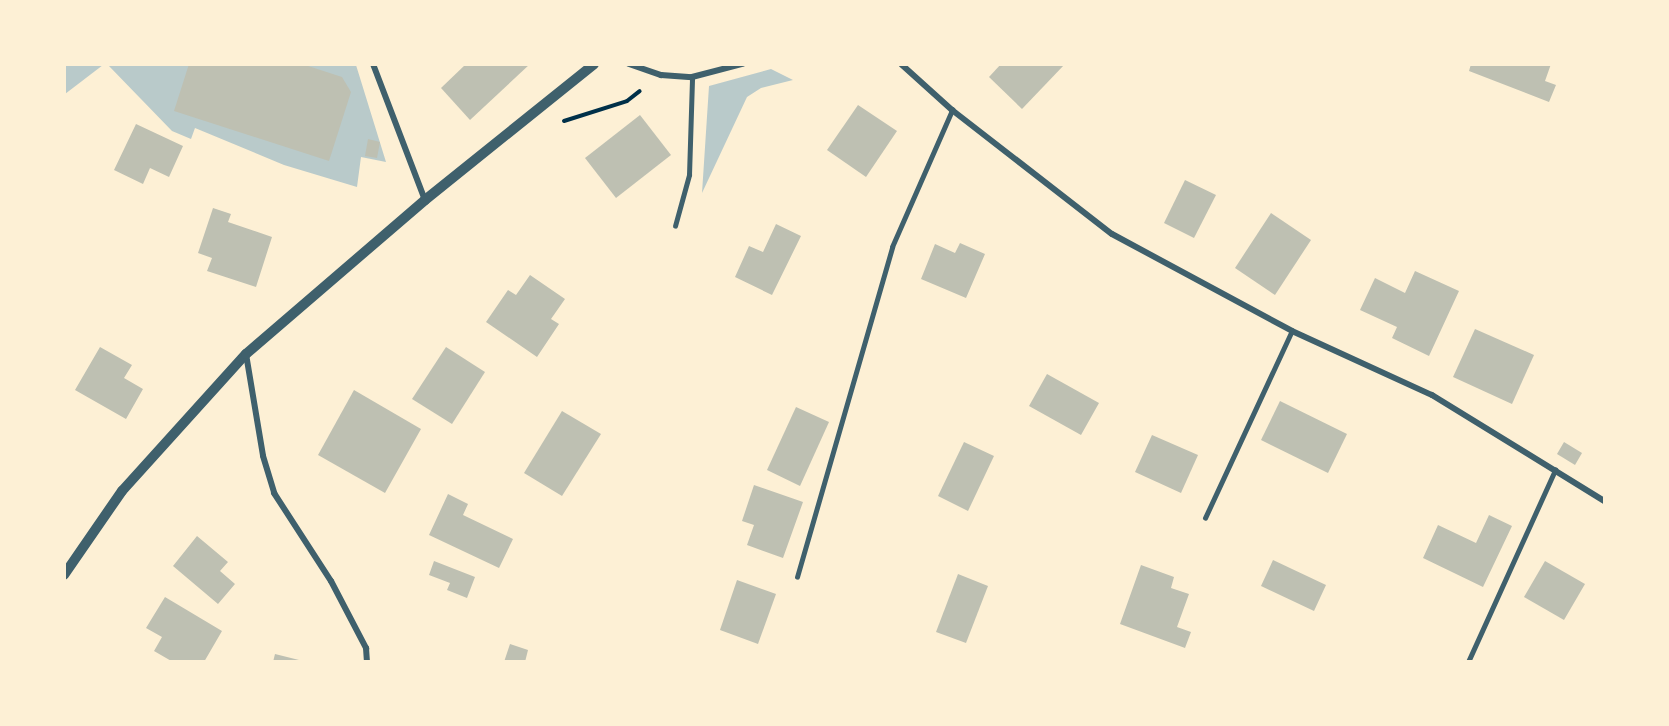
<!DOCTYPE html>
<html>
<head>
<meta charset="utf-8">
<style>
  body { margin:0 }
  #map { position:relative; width:1669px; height:726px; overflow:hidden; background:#fdf0d5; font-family:"Source Serif 4",serif }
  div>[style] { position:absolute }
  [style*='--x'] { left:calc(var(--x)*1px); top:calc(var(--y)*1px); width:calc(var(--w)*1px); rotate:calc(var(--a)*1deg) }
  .green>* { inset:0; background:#b9caca }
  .building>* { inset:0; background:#bec0b2 }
  .path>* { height:4px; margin:-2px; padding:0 2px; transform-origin:2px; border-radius:2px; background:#003049 }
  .service>* { height:4.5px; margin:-2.25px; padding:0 2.25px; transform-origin:2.25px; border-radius:2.25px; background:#3f606c }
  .minor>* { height:6px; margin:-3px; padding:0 3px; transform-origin:3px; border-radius:3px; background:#3f606c }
  .tertiary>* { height:10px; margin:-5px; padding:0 5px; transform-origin:5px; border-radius:5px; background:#3f606c }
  span { translate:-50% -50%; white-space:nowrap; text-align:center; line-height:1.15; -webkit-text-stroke:6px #fdf0d5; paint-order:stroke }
  .frame { position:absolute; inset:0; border:66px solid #fdf0d5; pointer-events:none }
</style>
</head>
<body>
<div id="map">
  <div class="green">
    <i style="clip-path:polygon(65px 64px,103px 64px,103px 65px,65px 94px)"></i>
    <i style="clip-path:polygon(108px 65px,356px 65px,386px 162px,361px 157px,357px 187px,284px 165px,195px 128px,191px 139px,172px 131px)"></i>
    <i style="clip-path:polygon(771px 69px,793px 80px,761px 88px,747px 97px,702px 193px,709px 86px)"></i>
  </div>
  <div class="building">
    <i style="clip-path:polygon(189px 64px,302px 64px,342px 77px,351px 92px,329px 161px,174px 111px)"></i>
    <i style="clip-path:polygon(466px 64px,530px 64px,470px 120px,441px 88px)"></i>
    <i style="clip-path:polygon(1001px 64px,1065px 64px,1022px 109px,989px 77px)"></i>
    <i style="clip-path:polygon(1471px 64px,1551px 64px,1545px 81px,1556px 85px,1549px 102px,1469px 71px)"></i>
    <i style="clip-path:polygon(858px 105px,897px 131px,866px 177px,827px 150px)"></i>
    <i style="clip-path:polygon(640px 115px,671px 155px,616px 198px,585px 158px)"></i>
    <i style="clip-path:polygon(136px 124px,183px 146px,169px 177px,150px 168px,143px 184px,114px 170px)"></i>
    <i style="clip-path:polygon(368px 139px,380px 142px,377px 158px,365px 156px)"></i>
    <i style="clip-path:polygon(1185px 180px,1216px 195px,1194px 238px,1164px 223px)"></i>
    <i style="clip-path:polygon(213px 208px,231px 214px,228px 222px,272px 237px,256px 287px,207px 271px,212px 258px,198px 253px)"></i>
    <i style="clip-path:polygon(1271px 213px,1311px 240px,1275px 295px,1235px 268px)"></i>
    <i style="clip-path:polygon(776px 224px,801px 236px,772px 295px,735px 277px,749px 246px,763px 252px)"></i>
    <i style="clip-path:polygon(960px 243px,985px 254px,966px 298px,921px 279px,935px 244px,955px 253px)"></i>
    <i style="clip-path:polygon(1415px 271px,1459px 291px,1429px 356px,1392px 338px,1397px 327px,1360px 310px,1375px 278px,1405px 293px)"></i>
    <i style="clip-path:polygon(530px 275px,565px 299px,551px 319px,559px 324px,537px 357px,486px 322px,508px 290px,516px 295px)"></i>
    <i style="clip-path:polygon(1475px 329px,1534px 355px,1512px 404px,1453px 377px)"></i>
    <i style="clip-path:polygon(100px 347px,132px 365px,124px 378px,143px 389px,126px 419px,75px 390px)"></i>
    <i style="clip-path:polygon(446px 347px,485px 372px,452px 424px,412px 399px)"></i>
    <i style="clip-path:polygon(1047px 374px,1099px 403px,1081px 435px,1029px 406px)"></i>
    <i style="clip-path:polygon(354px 390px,421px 429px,385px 493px,318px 455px)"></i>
    <i style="clip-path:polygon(1280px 401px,1347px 434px,1328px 473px,1261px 440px)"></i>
    <i style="clip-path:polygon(796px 407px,829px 422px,800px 486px,767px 470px)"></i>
    <i style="clip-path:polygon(562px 411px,601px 434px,562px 496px,524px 473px)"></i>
    <i style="clip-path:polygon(1152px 435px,1198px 455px,1181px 493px,1135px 472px)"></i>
    <i style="clip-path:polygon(964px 442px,994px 456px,968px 511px,938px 496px)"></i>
    <i style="clip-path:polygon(1564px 442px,1582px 453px,1575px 465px,1557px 454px)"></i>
    <i style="clip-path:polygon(754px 485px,803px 502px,783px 558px,747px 545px,754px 525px,742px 521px)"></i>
    <i style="clip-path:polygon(448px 494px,468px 504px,463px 515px,513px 539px,499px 568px,429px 535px)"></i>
    <i style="clip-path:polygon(1489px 515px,1512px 526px,1483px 587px,1423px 558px,1438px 525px,1476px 543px)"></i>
    <i style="clip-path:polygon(197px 536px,228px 562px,220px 571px,235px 584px,218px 604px,173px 566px)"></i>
    <i style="clip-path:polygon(1273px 560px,1326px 585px,1314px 611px,1261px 586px)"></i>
    <i style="clip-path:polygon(434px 561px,475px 577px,467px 598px,447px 590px,450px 583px,429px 575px)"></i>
    <i style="clip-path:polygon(1545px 561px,1585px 584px,1564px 620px,1524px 597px)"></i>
    <i style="clip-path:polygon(1141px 565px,1174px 577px,1171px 588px,1189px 594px,1177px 627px,1191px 632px,1185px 648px,1120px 624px)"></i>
    <i style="clip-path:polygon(958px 574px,988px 586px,966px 643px,936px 632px)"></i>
    <i style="clip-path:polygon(737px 580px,776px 594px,758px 644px,720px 630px)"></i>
    <i style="clip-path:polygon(165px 597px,222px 631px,204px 662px,173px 662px,154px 651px,162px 637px,146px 628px)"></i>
    <i style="clip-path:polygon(510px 644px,528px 650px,525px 662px,504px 662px)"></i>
    <i style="clip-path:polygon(275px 654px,303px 661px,303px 662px,273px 662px)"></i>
  </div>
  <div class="path">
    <i style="--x:564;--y:121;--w:66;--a:-17.6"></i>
    <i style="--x:627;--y:101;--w:16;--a:-38"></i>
  </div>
  <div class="service">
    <i style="--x:675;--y:226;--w:53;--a:-74.6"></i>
    <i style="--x:689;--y:175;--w:98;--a:-88.2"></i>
    <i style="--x:1205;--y:518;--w:206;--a:-65.1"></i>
    <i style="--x:797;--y:577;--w:343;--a:-73.9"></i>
    <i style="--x:892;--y:247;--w:150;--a:-66.3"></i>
    <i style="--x:1468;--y:662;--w:211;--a:-65.6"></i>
  </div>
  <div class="minor">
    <i style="--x:373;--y:64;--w:146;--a:69.1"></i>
    <i style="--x:629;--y:64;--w:34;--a:19"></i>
    <i style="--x:661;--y:75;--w:31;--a:4"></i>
    <i style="--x:692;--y:77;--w:52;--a:-14.6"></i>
    <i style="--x:901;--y:64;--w:69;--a:42"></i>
    <i style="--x:952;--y:110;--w:202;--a:37.8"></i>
    <i style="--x:1112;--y:234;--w:204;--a:28.3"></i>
    <i style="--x:1292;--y:331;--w:154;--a:24.6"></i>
    <i style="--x:1432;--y:395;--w:202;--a:31.6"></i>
    <i style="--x:246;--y:354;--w:103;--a:80.5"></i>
    <i style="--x:263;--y:456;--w:39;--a:73"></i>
    <i style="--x:274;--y:493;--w:105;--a:57.1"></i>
    <i style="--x:331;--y:581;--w:76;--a:62.4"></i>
    <i style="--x:366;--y:648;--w:14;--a:86"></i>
  </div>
  <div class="tertiary">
    <i style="--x:64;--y:575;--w:102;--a:-55.4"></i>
    <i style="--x:122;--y:491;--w:185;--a:-47.9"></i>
    <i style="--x:246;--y:354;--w:236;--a:-40.7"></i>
    <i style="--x:425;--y:200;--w:217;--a:-38.8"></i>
  </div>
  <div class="frame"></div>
</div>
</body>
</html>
